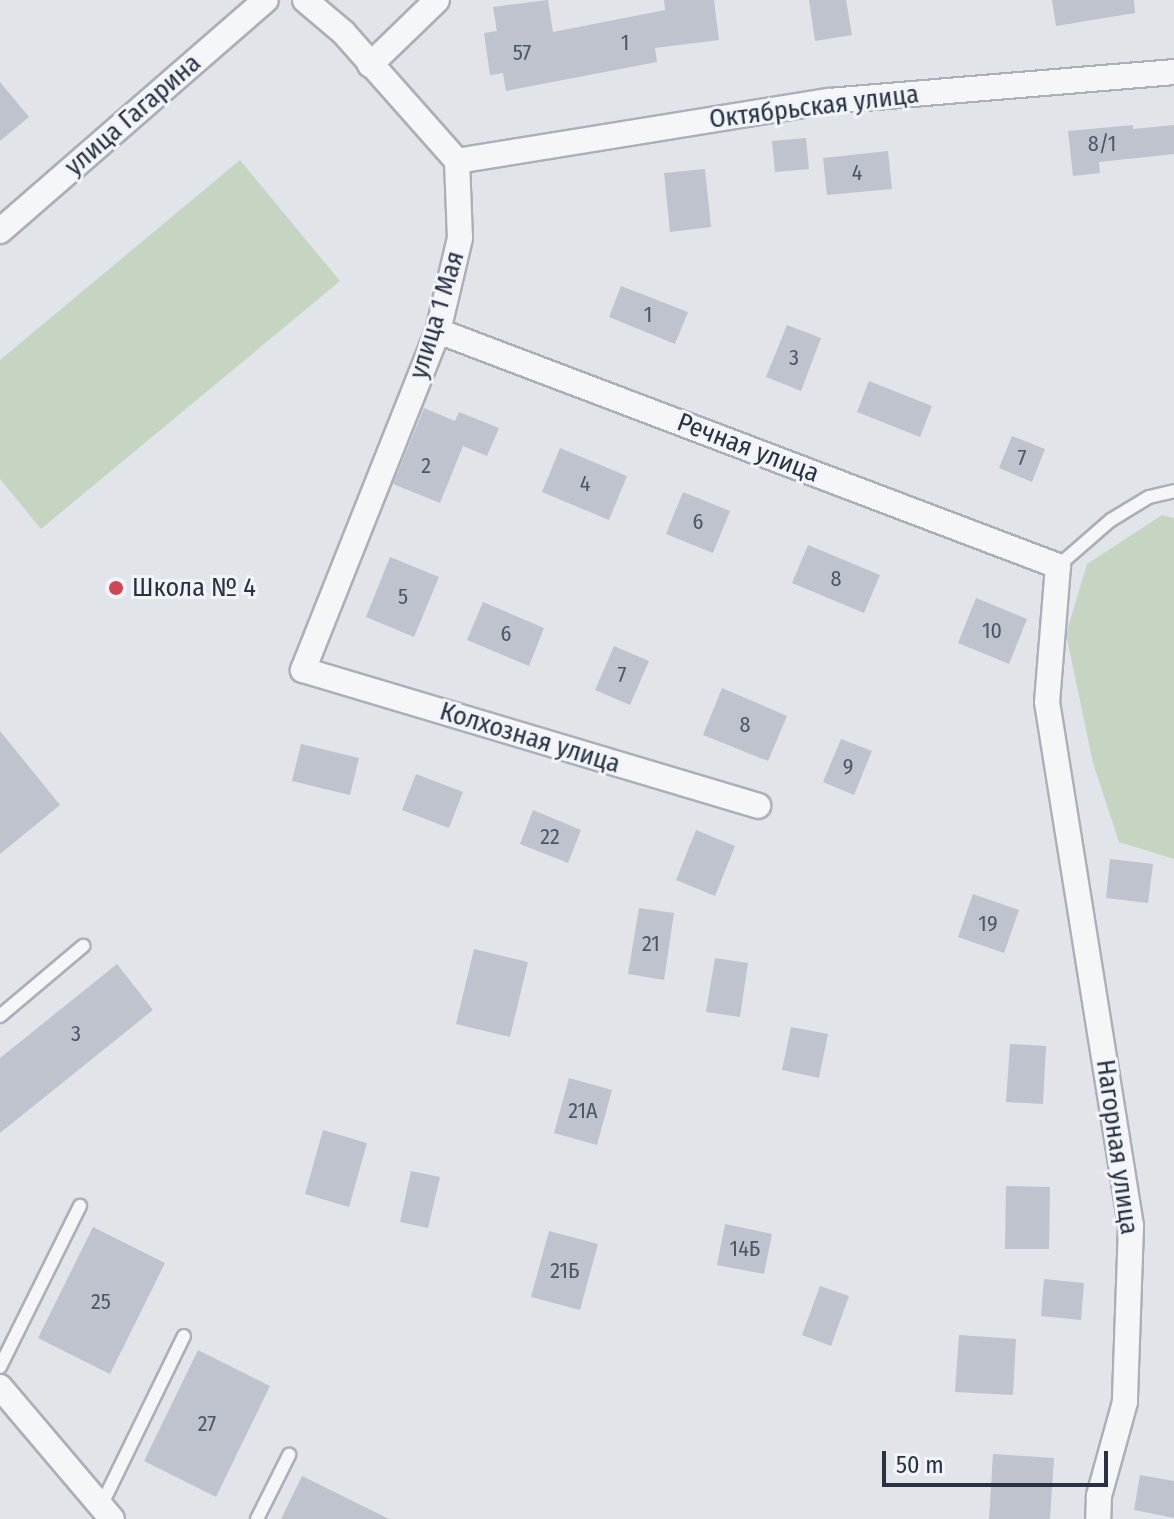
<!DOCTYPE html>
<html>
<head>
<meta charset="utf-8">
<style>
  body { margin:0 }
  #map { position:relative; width:1174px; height:1519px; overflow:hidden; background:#e1e5ea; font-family:"Fira Sans Condensed",sans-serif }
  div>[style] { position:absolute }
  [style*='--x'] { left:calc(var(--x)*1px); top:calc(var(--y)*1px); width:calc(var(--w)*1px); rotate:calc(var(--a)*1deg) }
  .green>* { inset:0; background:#c6d4c2 }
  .building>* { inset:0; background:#bec3cd }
  .roads { filter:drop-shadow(2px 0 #aaafb8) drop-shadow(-2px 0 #aaafb8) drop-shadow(0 2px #aaafb8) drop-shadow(0 -2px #aaafb8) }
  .lane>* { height:12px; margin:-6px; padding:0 6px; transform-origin:6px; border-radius:6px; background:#f4f6f8 }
  .street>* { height:24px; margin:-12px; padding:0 12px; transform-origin:12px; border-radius:12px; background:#f4f6f8 }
  .dots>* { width:22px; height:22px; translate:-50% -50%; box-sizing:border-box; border:4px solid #f1f4f8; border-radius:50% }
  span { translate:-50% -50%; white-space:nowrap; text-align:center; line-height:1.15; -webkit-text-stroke:6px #f1f4f8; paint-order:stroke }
  .number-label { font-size:22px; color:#4e5665 }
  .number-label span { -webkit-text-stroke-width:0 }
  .street-label { font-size:26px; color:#293142 }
  .poi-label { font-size:26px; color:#293142 }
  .left { translate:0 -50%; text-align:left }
  .scale { position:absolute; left:882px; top:1451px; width:226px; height:36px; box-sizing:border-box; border:4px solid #293142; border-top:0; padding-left:10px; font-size:24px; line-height:28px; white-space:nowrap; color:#293142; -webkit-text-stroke:6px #f1f4f8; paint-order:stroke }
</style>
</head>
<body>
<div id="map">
  <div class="green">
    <i style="clip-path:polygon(240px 160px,340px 281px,41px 529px,0 479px,0 360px)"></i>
    <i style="clip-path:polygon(1162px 515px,1174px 518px,1174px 859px,1119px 842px,1093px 763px,1066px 634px,1087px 564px)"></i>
  </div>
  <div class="building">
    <i style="clip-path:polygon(548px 0,553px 32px,665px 10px,664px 0,714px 0,719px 40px,655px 48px,657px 62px,506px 91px,503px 73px,490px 75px,484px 33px,497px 31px,493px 7px)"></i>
    <i style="clip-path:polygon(809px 0,846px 0,852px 35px,815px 41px)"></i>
    <i style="clip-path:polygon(1052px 0,1134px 0,1135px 13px,1056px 26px)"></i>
    <i style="clip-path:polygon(0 82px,29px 117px,0 141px)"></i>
    <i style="clip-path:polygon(1133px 125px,1133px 129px,1174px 125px,1174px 154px,1099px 162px,1100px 173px,1073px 176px,1068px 131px)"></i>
    <i style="clip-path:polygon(806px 138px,809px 169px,775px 172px,772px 141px)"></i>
    <i style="clip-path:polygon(888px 151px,892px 189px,827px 195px,823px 158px)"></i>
    <i style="clip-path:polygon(705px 169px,711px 227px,670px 232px,664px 173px)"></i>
    <i style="clip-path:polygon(621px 286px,688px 312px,675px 344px,609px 317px)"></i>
    <i style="clip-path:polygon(787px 325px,821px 338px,801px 391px,766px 377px)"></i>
    <i style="clip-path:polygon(869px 381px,932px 406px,920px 437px,857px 412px)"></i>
    <i style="clip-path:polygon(424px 408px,455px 421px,459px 412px,499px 428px,487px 456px,463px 446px,440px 503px,393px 484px)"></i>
    <i style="clip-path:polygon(1012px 436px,1045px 449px,1032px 482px,999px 468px)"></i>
    <i style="clip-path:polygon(560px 448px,627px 476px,609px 520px,542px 492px)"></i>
    <i style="clip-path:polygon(683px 492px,730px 511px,713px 553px,666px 534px)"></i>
    <i style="clip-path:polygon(808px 545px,880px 575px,864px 613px,792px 583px)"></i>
    <i style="clip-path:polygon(390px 557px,439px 577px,414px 637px,366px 617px)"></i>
    <i style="clip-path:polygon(976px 598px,1027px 619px,1009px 664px,958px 643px)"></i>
    <i style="clip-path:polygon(483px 602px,544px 628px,529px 666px,467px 640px)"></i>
    <i style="clip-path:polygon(614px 646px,649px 661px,630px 705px,595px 690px)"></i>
    <i style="clip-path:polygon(722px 688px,787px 716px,768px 761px,703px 735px)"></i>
    <i style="clip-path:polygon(0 731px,60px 805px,0 854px)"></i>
    <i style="clip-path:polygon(841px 739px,872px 751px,854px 795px,823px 782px)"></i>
    <i style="clip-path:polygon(301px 744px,359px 758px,350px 795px,292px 781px)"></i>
    <i style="clip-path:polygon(416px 774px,463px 792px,449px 828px,402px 810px)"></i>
    <i style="clip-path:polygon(533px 810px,581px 830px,568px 863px,520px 844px)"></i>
    <i style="clip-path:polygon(696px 830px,735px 846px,715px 896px,676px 880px)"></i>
    <i style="clip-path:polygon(1110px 859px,1153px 864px,1148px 903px,1106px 898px)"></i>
    <i style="clip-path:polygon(973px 894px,1019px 910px,1004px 953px,958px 937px)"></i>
    <i style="clip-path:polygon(639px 908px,674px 913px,664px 980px,628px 974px)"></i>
    <i style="clip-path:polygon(474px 949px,528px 962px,510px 1037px,456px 1024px)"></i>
    <i style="clip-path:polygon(715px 958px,748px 963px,740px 1017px,706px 1012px)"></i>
    <i style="clip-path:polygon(117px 964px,153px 1010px,0 1133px,0 1058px)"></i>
    <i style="clip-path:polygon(791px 1027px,828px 1034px,819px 1078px,782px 1070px)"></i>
    <i style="clip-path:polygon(1010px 1044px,1046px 1046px,1043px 1104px,1006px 1102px)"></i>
    <i style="clip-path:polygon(569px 1078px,612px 1090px,597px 1145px,554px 1133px)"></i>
    <i style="clip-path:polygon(323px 1130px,367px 1143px,349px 1207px,305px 1194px)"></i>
    <i style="clip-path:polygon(411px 1171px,440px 1177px,428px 1228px,400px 1222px)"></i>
    <i style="clip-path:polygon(1006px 1186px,1050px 1187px,1049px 1249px,1005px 1249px)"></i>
    <i style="clip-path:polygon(725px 1224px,772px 1234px,764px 1274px,717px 1265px)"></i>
    <i style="clip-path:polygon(93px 1227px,165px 1263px,110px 1374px,38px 1338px)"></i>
    <i style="clip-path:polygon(549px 1231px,598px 1244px,580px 1310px,531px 1297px)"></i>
    <i style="clip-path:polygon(1044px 1279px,1084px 1283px,1081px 1320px,1041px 1316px)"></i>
    <i style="clip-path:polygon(820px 1286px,849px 1296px,831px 1346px,802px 1335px)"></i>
    <i style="clip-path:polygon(959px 1335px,1016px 1339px,1013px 1395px,955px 1392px)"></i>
    <i style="clip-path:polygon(198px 1350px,270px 1386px,216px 1497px,144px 1461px)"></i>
    <i style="clip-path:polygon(993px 1454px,1054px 1458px,1050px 1519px,989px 1519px)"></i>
    <i style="clip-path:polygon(1140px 1475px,1174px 1481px,1174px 1518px,1134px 1510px)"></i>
    <i style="clip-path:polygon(302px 1476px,389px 1519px,281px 1519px)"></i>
  </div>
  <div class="roads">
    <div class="lane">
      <i style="--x:1058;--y:566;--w:70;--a:-41"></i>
      <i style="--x:1111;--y:520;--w:44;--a:-31.2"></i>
      <i style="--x:1149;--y:497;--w:26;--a:-13"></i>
      <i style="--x:0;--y:1016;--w:109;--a:-40.1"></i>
      <i style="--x:0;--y:1367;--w:180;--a:-63.6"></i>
      <i style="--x:101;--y:1506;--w:189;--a:-64"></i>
      <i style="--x:257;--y:1519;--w:72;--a:-63.4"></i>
    </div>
    <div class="street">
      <i style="--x:305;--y:0;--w:50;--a:40.1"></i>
      <i style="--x:343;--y:32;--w:172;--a:48.5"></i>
      <i style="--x:457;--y:161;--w:77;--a:87.8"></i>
      <i style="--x:460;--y:238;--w:96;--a:103.3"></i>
      <i style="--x:438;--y:331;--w:365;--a:111.7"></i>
      <i style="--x:303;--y:670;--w:475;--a:16.6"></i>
      <i style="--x:370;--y:65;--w:93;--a:-44.1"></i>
      <i style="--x:457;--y:161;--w:377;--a:-9.2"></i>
      <i style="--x:829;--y:101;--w:346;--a:-4.8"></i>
      <i style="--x:0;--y:231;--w:352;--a:-41"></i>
      <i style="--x:438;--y:331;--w:663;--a:20.76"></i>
      <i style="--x:1058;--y:566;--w:136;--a:94.6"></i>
      <i style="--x:1047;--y:702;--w:531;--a:80.89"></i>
      <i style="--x:1131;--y:1226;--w:176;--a:92"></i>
      <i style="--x:1125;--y:1402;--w:98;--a:105.5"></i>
      <i style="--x:1099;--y:1496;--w:23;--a:92"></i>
      <i style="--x:0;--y:1387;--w:173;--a:49.7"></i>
    </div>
  </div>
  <div class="dots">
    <i style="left:116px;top:588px;background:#d14555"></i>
  </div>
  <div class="number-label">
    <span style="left:625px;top:43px">1</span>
    <span style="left:522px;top:53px">57</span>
    <span style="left:1102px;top:144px">8/1</span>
    <span style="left:857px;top:173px">4</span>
    <span style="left:648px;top:315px">1</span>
    <span style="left:794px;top:358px">3</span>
    <span style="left:1022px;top:458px">7</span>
    <span style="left:426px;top:466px">2</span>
    <span style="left:585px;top:484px">4</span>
    <span style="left:698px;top:522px">6</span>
    <span style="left:836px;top:579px">8</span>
    <span style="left:403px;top:597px">5</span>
    <span style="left:992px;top:631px">10</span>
    <span style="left:506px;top:634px">6</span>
    <span style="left:622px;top:675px">7</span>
    <span style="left:745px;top:725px">8</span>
    <span style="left:848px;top:767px">9</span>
    <span style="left:550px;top:837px">22</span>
    <span style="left:988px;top:924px">19</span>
    <span style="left:651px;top:944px">21</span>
    <span style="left:76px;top:1034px">3</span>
    <span style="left:583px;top:1111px">21А</span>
    <span style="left:745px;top:1249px">14Б</span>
    <span style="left:565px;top:1271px">21Б</span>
    <span style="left:101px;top:1302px">25</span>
    <span style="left:207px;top:1424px">27</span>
  </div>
  <div class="street-label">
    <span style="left:814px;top:107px;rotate:-7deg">Октябрьская улица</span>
    <span style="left:133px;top:115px;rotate:-41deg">улица Гагарина</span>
    <span style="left:437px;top:315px;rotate:-73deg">улица 1 Мая</span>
    <span style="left:748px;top:448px;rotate:21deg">Речная улица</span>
    <span style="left:530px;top:738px;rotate:17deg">Колхозная улица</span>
    <span style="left:1117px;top:1147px;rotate:82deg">Нагорная улица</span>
  </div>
  <div class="poi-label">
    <span class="left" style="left:132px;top:588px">Школа № 4</span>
  </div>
  <div class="scale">50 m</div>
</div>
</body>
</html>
